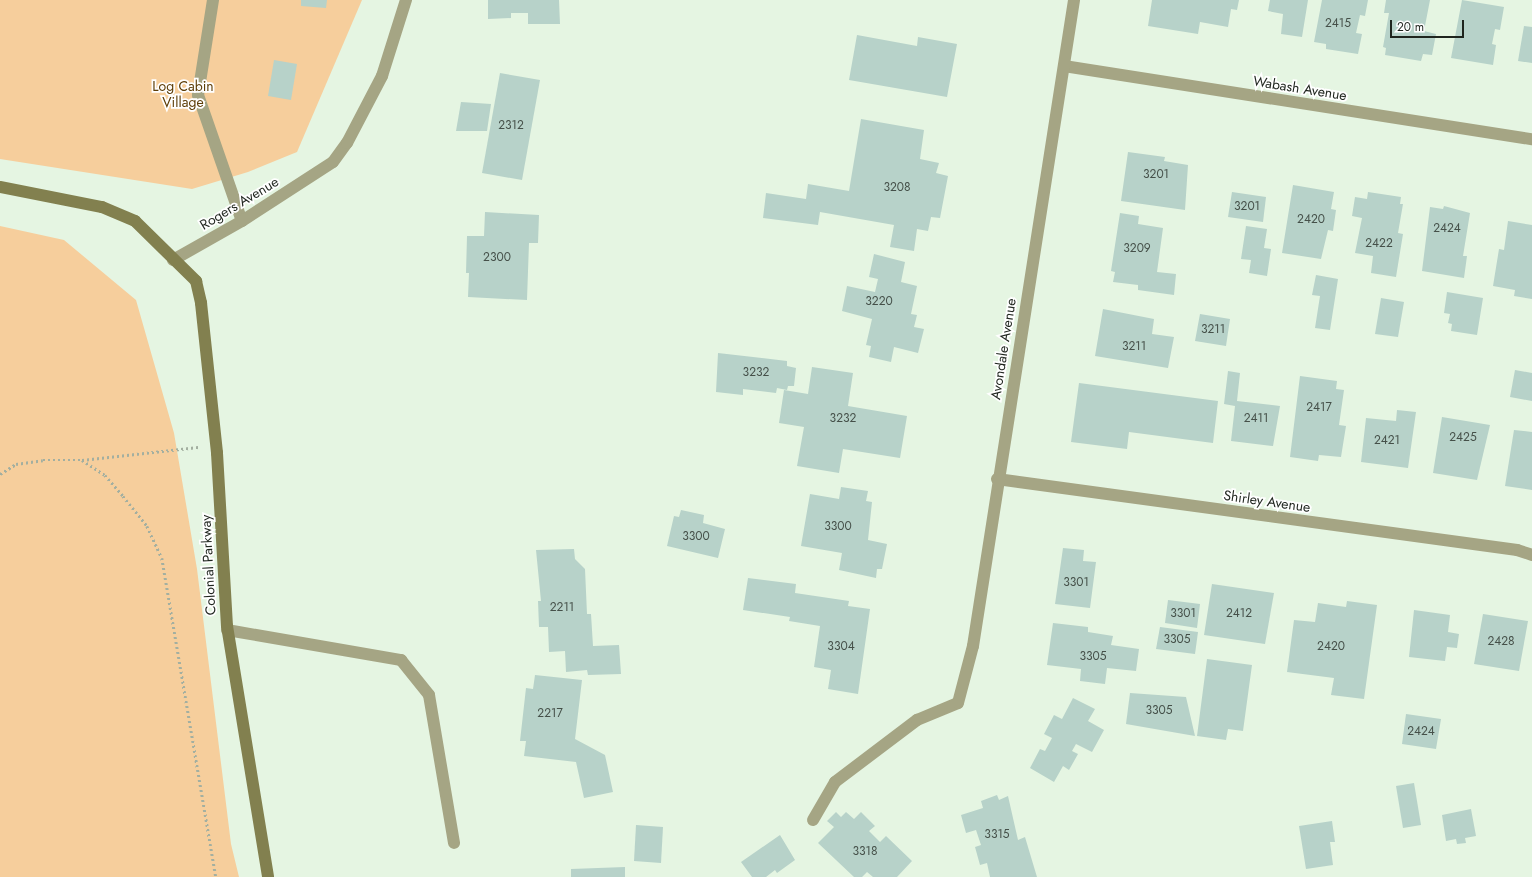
<!DOCTYPE html>
<html>
<head>
<meta charset="utf-8">
<style>
  body { margin:0 }
  #map { position:relative; width:1532px; height:877px; overflow:hidden; background:#e5f5e2; font-family:Jost,sans-serif }
  div>[style] { position:absolute }
  [style*='--x'] { left:calc(var(--x)*1px); top:calc(var(--y)*1px); width:calc(var(--w)*1px); rotate:calc(var(--a)*1deg) }
  .green>* { inset:0; background:#f6ce9c }
  .building>* { inset:0; background:#b7d2c9 }
  .path>* { height:2.5px; margin-top:-1.25px; transform-origin:0; background:repeating-linear-gradient(90deg,#a3afa0 0 2px,transparent 0 5px) }
  .lane>* { height:12px; margin:-6px; padding:0 6px; transform-origin:6px; border-radius:6px; background:#a5a584 }
  .street>* { height:12px; margin:-6px; padding:0 6px; transform-origin:6px; border-radius:6px; background:#a5a584 }
  .secondary>* { height:12px; margin:-6px; padding:0 6px; transform-origin:6px; border-radius:6px; background:#82804f }
  span { translate:-50% -50%; white-space:nowrap; text-align:center; line-height:1.15; -webkit-text-stroke:3.5px #fff; paint-order:stroke }
  .number-label { font-size:12px; color:#455049 }
  .number-label span { -webkit-text-stroke-width:0 }
  .park-label { font-size:14px; color:#5d3d07 }
  .street-label { font-size:14px; color:#1f251e }
  .scale { position:absolute; left:1390px; top:20px; width:74px; height:18px; box-sizing:border-box; border:2px solid #1f251e; border-top:0; padding-left:5px; font-size:12px; line-height:14px; white-space:nowrap; color:#1f251e; -webkit-text-stroke:3px #fff; paint-order:stroke }
</style>
</head>
<body>
<div id="map">
  <div class="green">
    <i style="clip-path:polygon(0 0,362px 0,297px 152px,248px 172px,192px 189px,0 159px)"></i>
    <i style="clip-path:polygon(0 226px,64px 240px,136px 300px,174px 433px,197px 569px,231px 844px,239px 877px,0 877px)"></i>
  </div>
  <div class="building">
    <i style="clip-path:polygon(301px 0,327px 0,326px 8px,301px 6px)"></i>
    <i style="clip-path:polygon(488px 0,559px 0,560px 24px,528px 24px,528px 13px,511px 13px,511px 18px,488px 19px)"></i>
    <i style="clip-path:polygon(1152px 0,1239px 0,1237px 10px,1231px 9px,1228px 27px,1200px 22px,1198px 34px,1148px 26px)"></i>
    <i style="clip-path:polygon(1270px 0,1308px 0,1302px 37px,1281px 34px,1283px 14px,1268px 11px)"></i>
    <i style="clip-path:polygon(1322px 0,1368px 0,1365px 16px,1360px 15px,1356px 33px,1362px 34px,1358px 54px,1326px 49px,1326px 44px,1314px 42px)"></i>
    <i style="clip-path:polygon(1386px 0,1430px 0,1424px 31px,1436px 34px,1432px 55px,1423px 54px,1421px 61px,1385px 55px,1386px 48px,1383px 47px,1389px 13px,1384px 13px)"></i>
    <i style="clip-path:polygon(1462px 0,1504px 7px,1500px 30px,1495px 29px,1492px 44px,1496px 45px,1493px 65px,1451px 58px)"></i>
    <i style="clip-path:polygon(1524px 26px,1532px 27px,1532px 63px,1518px 61px)"></i>
    <i style="clip-path:polygon(857px 35px,917px 46px,918px 37px,957px 44px,947px 97px,849px 80px)"></i>
    <i style="clip-path:polygon(274px 60px,297px 64px,291px 100px,268px 96px)"></i>
    <i style="clip-path:polygon(500px 73px,540px 80px,522px 180px,482px 173px)"></i>
    <i style="clip-path:polygon(461px 102px,491px 104px,487px 131px,456px 131px)"></i>
    <i style="clip-path:polygon(861px 119px,924px 130px,920px 159px,939px 163px,936px 173px,948px 176px,940px 218px,931px 217px,928px 231px,917px 229px,914px 251px,890px 247px,894px 225px,820px 212px,818px 225px,763px 218px,766px 193px,806px 199px,808px 184px,849px 191px)"></i>
    <i style="clip-path:polygon(1128px 152px,1165px 157px,1164px 161px,1188px 165px,1185px 210px,1121px 201px)"></i>
    <i style="clip-path:polygon(1293px 185px,1334px 192px,1331px 209px,1336px 210px,1333px 231px,1328px 230px,1321px 259px,1282px 253px)"></i>
    <i style="clip-path:polygon(1232px 192px,1266px 197px,1263px 222px,1228px 217px)"></i>
    <i style="clip-path:polygon(1368px 192px,1401px 197px,1400px 204px,1403px 204px,1398px 233px,1403px 234px,1396px 277px,1371px 273px,1373px 256px,1355px 253px,1362px 218px,1352px 216px,1355px 197px,1367px 199px)"></i>
    <i style="clip-path:polygon(1444px 206px,1470px 213px,1463px 256px,1467px 256px,1464px 278px,1422px 271px,1430px 207px,1443px 209px)"></i>
    <i style="clip-path:polygon(485px 212px,539px 215px,538px 243px,529px 243px,527px 300px,468px 297px,469px 273px,466px 273px,467px 236px,484px 236px)"></i>
    <i style="clip-path:polygon(1120px 213px,1139px 216px,1138px 224px,1163px 228px,1157px 272px,1176px 274px,1174px 295px,1138px 290px,1138px 285px,1113px 282px,1115px 272px,1111px 271px)"></i>
    <i style="clip-path:polygon(1508px 221px,1532px 225px,1532px 299px,1514px 296px,1515px 290px,1493px 286px,1499px 249px,1504px 250px)"></i>
    <i style="clip-path:polygon(1246px 226px,1267px 229px,1264px 248px,1271px 249px,1267px 276px,1249px 273px,1251px 260px,1241px 259px)"></i>
    <i style="clip-path:polygon(874px 254px,905px 262px,901px 282px,917px 286px,911px 314px,917px 315px,914px 327px,924px 329px,918px 353px,894px 347px,891px 362px,869px 357px,871px 346px,866px 345px,872px 319px,842px 311px,847px 286px,875px 292px,878px 279px,869px 277px)"></i>
    <i style="clip-path:polygon(1316px 275px,1338px 279px,1330px 330px,1315px 328px,1320px 296px,1312px 295px)"></i>
    <i style="clip-path:polygon(1447px 292px,1483px 298px,1477px 335px,1451px 331px,1452px 324px,1448px 323px,1450px 314px,1444px 313px)"></i>
    <i style="clip-path:polygon(1381px 298px,1404px 302px,1398px 337px,1375px 334px)"></i>
    <i style="clip-path:polygon(1103px 309px,1154px 319px,1152px 334px,1174px 337px,1168px 368px,1095px 356px)"></i>
    <i style="clip-path:polygon(1200px 314px,1230px 319px,1226px 346px,1195px 341px)"></i>
    <i style="clip-path:polygon(718px 353px,787px 361px,787px 366px,796px 368px,794px 386px,788px 386px,787px 390px,777px 388px,776px 393px,743px 389px,743px 395px,716px 392px)"></i>
    <i style="clip-path:polygon(812px 367px,853px 373px,848px 406px,907px 416px,900px 458px,843px 449px,839px 473px,797px 466px,804px 427px,779px 423px,784px 390px,808px 394px)"></i>
    <i style="clip-path:polygon(1515px 370px,1532px 373px,1532px 401px,1510px 397px)"></i>
    <i style="clip-path:polygon(1228px 371px,1240px 373px,1237px 401px,1280px 406px,1273px 446px,1231px 441px,1235px 406px,1224px 404px)"></i>
    <i style="clip-path:polygon(1300px 376px,1337px 381px,1336px 389px,1344px 390px,1339px 425px,1346px 426px,1341px 457px,1319px 455px,1318px 461px,1290px 457px)"></i>
    <i style="clip-path:polygon(1079px 383px,1218px 401px,1213px 443px,1129px 432px,1127px 449px,1071px 442px)"></i>
    <i style="clip-path:polygon(1397px 410px,1416px 412px,1408px 468px,1361px 462px,1366px 418px,1396px 421px)"></i>
    <i style="clip-path:polygon(1442px 417px,1490px 425px,1477px 480px,1433px 473px)"></i>
    <i style="clip-path:polygon(1514px 430px,1532px 432px,1532px 490px,1505px 486px)"></i>
    <i style="clip-path:polygon(841px 487px,868px 491px,866px 501px,872px 502px,868px 540px,887px 544px,882px 569px,877px 569px,876px 578px,839px 570px,842px 553px,801px 546px,810px 494px,839px 499px)"></i>
    <i style="clip-path:polygon(681px 510px,704px 515px,703px 523px,725px 529px,718px 558px,667px 546px,674px 516px,679px 517px)"></i>
    <i style="clip-path:polygon(1063px 548px,1084px 550px,1083px 561px,1096px 562px,1090px 608px,1055px 604px)"></i>
    <i style="clip-path:polygon(574px 549px,575px 559px,585px 569px,587px 614px,591px 614px,593px 646px,619px 645px,621px 674px,588px 675px,587px 670px,566px 672px,565px 651px,549px 652px,548px 627px,539px 627px,538px 601px,541px 601px,536px 550px)"></i>
    <i style="clip-path:polygon(748px 578px,796px 584px,795px 593px,849px 601px,848px 606px,870px 609px,858px 694px,828px 689px,831px 670px,814px 667px,820px 626px,789px 621px,790px 617px,743px 610px)"></i>
    <i style="clip-path:polygon(1212px 584px,1274px 593px,1265px 644px,1204px 635px)"></i>
    <i style="clip-path:polygon(1168px 600px,1200px 604px,1197px 628px,1165px 623px)"></i>
    <i style="clip-path:polygon(1347px 601px,1377px 605px,1364px 699px,1331px 695px,1334px 678px,1287px 672px,1294px 620px,1315px 622px,1318px 603px,1346px 607px)"></i>
    <i style="clip-path:polygon(1414px 610px,1450px 615px,1448px 632px,1459px 634px,1457px 648px,1447px 647px,1445px 661px,1409px 657px)"></i>
    <i style="clip-path:polygon(1483px 614px,1528px 621px,1519px 671px,1474px 664px)"></i>
    <i style="clip-path:polygon(1053px 623px,1088px 627px,1088px 632px,1113px 636px,1111px 645px,1139px 649px,1136px 671px,1107px 668px,1105px 684px,1080px 681px,1081px 669px,1047px 665px)"></i>
    <i style="clip-path:polygon(1160px 627px,1198px 632px,1195px 654px,1156px 649px)"></i>
    <i style="clip-path:polygon(1207px 659px,1252px 665px,1243px 731px,1228px 729px,1226px 740px,1197px 736px)"></i>
    <i style="clip-path:polygon(535px 675px,582px 680px,575px 739px,605px 755px,613px 792px,584px 798px,576px 762px,524px 756px,526px 741px,520px 741px,526px 688px,533px 689px)"></i>
    <i style="clip-path:polygon(1130px 693px,1186px 697px,1195px 736px,1126px 724px)"></i>
    <i style="clip-path:polygon(1073px 698px,1095px 709px,1088px 721px,1104px 730px,1092px 752px,1076px 744px,1072px 751px,1078px 754px,1069px 770px,1063px 766px,1054px 782px,1030px 768px,1040px 749px,1045px 751px,1052px 738px,1044px 734px,1054px 715px,1062px 719px)"></i>
    <i style="clip-path:polygon(1406px 714px,1441px 719px,1436px 749px,1402px 744px)"></i>
    <i style="clip-path:polygon(1414px 783px,1421px 825px,1403px 828px,1396px 786px)"></i>
    <i style="clip-path:polygon(997px 795px,999px 800px,1008px 796px,1018px 840px,1025px 837px,1037px 877px,990px 877px,987px 863px,980px 865px,975px 847px,981px 845px,976px 830px,966px 833px,961px 815px,983px 808px,981px 801px)"></i>
    <i style="clip-path:polygon(1471px 809px,1476px 836px,1465px 838px,1466px 843px,1457px 844px,1456px 839px,1446px 841px,1442px 815px)"></i>
    <i style="clip-path:polygon(836px 812px,841px 817px,846px 812px,854px 819px,861px 812px,875px 826px,869px 831px,880px 842px,886px 836px,912px 861px,897px 877px,873px 877px,867px 872px,862px 877px,854px 877px,818px 843px,834px 827px,827px 821px)"></i>
    <i style="clip-path:polygon(1332px 821px,1335px 842px,1330px 842px,1333px 865px,1306px 869px,1299px 826px)"></i>
    <i style="clip-path:polygon(636px 825px,663px 827px,661px 863px,634px 861px)"></i>
    <i style="clip-path:polygon(780px 835px,795px 860px,777px 873px,775px 870px,766px 877px,752px 877px,741px 862px)"></i>
    <i style="clip-path:polygon(625px 867px,625px 877px,571px 877px,571px 869px)"></i>
  </div>
  <div class="path">
    <i style="--x:82;--y:460;--w:27;--a:33"></i>
    <i style="--x:105;--y:475;--w:28;--a:49"></i>
    <i style="--x:123;--y:496;--w:38;--a:51"></i>
    <i style="--x:147;--y:526;--w:35;--a:65"></i>
    <i style="--x:162;--y:558;--w:324;--a:80.4"></i>
    <i style="--x:0;--y:474;--w:19;--a:-32"></i>
    <i style="--x:16;--y:464;--w:27;--a:-8"></i>
    <i style="--x:43;--y:460;--w:39;--a:0"></i>
    <i style="--x:82;--y:460;--w:117;--a:-6.4"></i>
  </div>
  <div class="lane">
    <i style="--x:227;--y:630;--w:177;--a:9.8"></i>
    <i style="--x:401;--y:660;--w:45;--a:51.3"></i>
    <i style="--x:429;--y:695;--w:150;--a:80.4"></i>
    <i style="--x:813;--y:820;--w:44;--a:-59.9"></i>
    <i style="--x:835;--y:782;--w:103;--a:-37.1"></i>
    <i style="--x:917;--y:720;--w:44;--a:-22.5"></i>
  </div>
  <div class="street">
    <i style="--x:213;--y:0;--w:96;--a:99"></i>
    <i style="--x:198;--y:95;--w:133;--a:70.8"></i>
    <i style="--x:1064;--y:66;--w:474;--a:8.9"></i>
    <i style="--x:173;--y:260;--w:79;--a:-29.5"></i>
    <i style="--x:242;--y:221;--w:108;--a:-33"></i>
    <i style="--x:333;--y:162;--w:24;--a:-54"></i>
    <i style="--x:347;--y:143;--w:76;--a:-62.4"></i>
    <i style="--x:382;--y:76;--w:80;--a:-72.5"></i>
    <i style="--x:997;--y:479;--w:525;--a:7.77"></i>
    <i style="--x:1517;--y:550;--w:16;--a:18"></i>
    <i style="--x:958;--y:703;--w:59;--a:-75.3"></i>
    <i style="--x:973;--y:646;--w:654;--a:-81.11"></i>
  </div>
  <div class="secondary">
    <i style="--x:0;--y:187;--w:104;--a:11.1"></i>
    <i style="--x:102;--y:207;--w:36;--a:23"></i>
    <i style="--x:135;--y:221;--w:86;--a:44.5"></i>
    <i style="--x:196;--y:281;--w:23;--a:77"></i>
    <i style="--x:201;--y:303;--w:151;--a:83.9"></i>
    <i style="--x:217;--y:453;--w:173;--a:86.7"></i>
    <i style="--x:227;--y:626;--w:254;--a:80.7"></i>
  </div>
  <div class="number-label">
    <span style="left:1338px;top:24px">2415</span>
    <span style="left:511px;top:126px">2312</span>
    <span style="left:1156px;top:175px">3201</span>
    <span style="left:897px;top:188px">3208</span>
    <span style="left:1247px;top:207px">3201</span>
    <span style="left:1311px;top:220px">2420</span>
    <span style="left:1447px;top:229px">2424</span>
    <span style="left:1379px;top:244px">2422</span>
    <span style="left:1137px;top:249px">3209</span>
    <span style="left:497px;top:258px">2300</span>
    <span style="left:879px;top:302px">3220</span>
    <span style="left:1213px;top:330px">3211</span>
    <span style="left:1134px;top:347px">3211</span>
    <span style="left:756px;top:373px">3232</span>
    <span style="left:1319px;top:408px">2417</span>
    <span style="left:843px;top:419px">3232</span>
    <span style="left:1256px;top:419px">2411</span>
    <span style="left:1463px;top:438px">2425</span>
    <span style="left:1387px;top:441px">2421</span>
    <span style="left:838px;top:527px">3300</span>
    <span style="left:696px;top:537px">3300</span>
    <span style="left:1076px;top:583px">3301</span>
    <span style="left:562px;top:608px">2211</span>
    <span style="left:1183px;top:614px">3301</span>
    <span style="left:1239px;top:614px">2412</span>
    <span style="left:1177px;top:640px">3305</span>
    <span style="left:1501px;top:642px">2428</span>
    <span style="left:841px;top:647px">3304</span>
    <span style="left:1331px;top:647px">2420</span>
    <span style="left:1093px;top:657px">3305</span>
    <span style="left:1159px;top:711px">3305</span>
    <span style="left:550px;top:714px">2217</span>
    <span style="left:1421px;top:732px">2424</span>
    <span style="left:997px;top:835px">3315</span>
    <span style="left:865px;top:852px">3318</span>
  </div>
  <div class="park-label">
    <span style="left:183px;top:94px">Log Cabin<br>Village</span>
  </div>
  <div class="street-label">
    <span style="left:1300px;top:88px;rotate:9deg">Wabash Avenue</span>
    <span style="left:239px;top:203px;rotate:-31deg">Rogers Avenue</span>
    <span style="left:1003px;top:349px;rotate:-81deg">Avondale Avenue</span>
    <span style="left:1267px;top:501px;rotate:8deg">Shirley Avenue</span>
    <span style="left:208px;top:565px;rotate:-93deg">Colonial Parkway</span>
  </div>
  <div class="scale">20 m</div>
</div>
</body>
</html>
